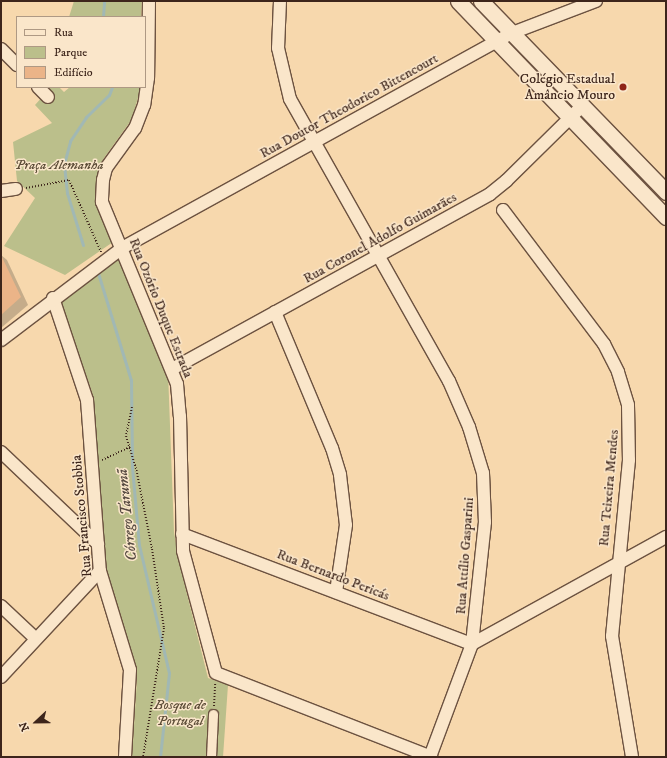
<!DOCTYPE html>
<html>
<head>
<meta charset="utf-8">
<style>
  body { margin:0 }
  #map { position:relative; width:667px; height:758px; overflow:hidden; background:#f7d8ad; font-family:"IM FELL DW Pica",serif }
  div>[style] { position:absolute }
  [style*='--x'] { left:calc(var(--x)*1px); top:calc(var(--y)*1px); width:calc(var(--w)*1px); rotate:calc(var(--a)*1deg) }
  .green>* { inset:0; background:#bbbf8b }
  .shadow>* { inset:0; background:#0003 }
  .stream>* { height:3px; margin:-1.5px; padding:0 1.5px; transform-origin:1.5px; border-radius:1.5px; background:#a1b8b4 }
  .building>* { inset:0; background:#ebb488 }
  .path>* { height:2px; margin-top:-1px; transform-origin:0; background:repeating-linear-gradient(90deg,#3d251b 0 1px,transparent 0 3px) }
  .roads { filter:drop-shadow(1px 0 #6c5240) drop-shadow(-1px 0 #6c5240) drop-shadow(0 1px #6c5240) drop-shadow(0 -1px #6c5240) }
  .pedestrian>* { height:9px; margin:-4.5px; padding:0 4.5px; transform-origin:4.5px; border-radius:4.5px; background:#fae6ca }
  .minor>* { height:12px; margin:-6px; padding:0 6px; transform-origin:6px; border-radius:6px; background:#fae6ca }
  .tertiary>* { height:15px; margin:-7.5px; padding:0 7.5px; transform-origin:7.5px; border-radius:7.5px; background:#fae6ca }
  .dots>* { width:11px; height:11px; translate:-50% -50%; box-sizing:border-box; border:2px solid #fae6ca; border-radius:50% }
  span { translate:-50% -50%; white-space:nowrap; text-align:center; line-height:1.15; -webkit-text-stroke:3px #fae6ca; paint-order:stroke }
  .poi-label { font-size:14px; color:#3d251b }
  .right { translate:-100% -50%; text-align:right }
  .street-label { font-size:14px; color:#3d251b }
  .park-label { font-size:14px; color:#5c4c37; font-style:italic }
  .water-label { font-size:15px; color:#564a41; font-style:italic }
  .frame { position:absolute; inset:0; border:2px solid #3d251b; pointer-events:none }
  .legend { position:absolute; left:16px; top:16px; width:130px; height:72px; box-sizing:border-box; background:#fae6ca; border:1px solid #ae9984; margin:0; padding:5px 7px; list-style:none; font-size:12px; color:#3d251b }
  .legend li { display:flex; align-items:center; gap:8px; height:20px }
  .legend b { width:20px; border:1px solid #ae9984 }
  .north { position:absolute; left:16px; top:702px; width:40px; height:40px; -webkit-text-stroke:3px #fae6ca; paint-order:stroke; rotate:248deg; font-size:11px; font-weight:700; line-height:16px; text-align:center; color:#3d251b }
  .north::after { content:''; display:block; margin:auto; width:14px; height:18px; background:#3d251b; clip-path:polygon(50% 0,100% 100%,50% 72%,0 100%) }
</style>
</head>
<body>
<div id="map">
  <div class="green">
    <i style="clip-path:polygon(74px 1px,142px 1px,141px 17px,69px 17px)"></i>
    <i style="clip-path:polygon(51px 87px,59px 87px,64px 92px,70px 87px,141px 87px,132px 119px,104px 158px,98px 174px,98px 199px,102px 218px,113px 242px,65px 275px,4px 246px,35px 198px,17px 181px,13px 142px,52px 123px,35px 105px)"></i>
    <i style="clip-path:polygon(121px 258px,168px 372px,174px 532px,179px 562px,208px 678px,228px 685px,223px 757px,132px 757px,137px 678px,104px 565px,92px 392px,59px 299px)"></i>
  </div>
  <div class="shadow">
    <i style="clip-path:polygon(1px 255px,7px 260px,28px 305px,1px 328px)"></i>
  </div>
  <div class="stream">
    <i style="--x:103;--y:17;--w:16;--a:-86"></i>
    <i style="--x:83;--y:245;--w:54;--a:-107.1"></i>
    <i style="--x:67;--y:193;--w:29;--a:-96"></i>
    <i style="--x:64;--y:164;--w:24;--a:-75"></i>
    <i style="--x:70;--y:141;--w:29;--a:-56"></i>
    <i style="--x:86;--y:117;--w:32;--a:-44"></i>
    <i style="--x:109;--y:95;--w:9;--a:-69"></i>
    <i style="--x:98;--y:273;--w:112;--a:72.9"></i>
    <i style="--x:131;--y:380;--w:87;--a:89.3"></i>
    <i style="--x:132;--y:467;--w:78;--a:84.9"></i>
    <i style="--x:139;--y:545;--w:131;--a:76.8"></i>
    <i style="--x:169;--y:673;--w:84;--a:96.1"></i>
  </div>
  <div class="building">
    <i style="clip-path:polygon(1px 255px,21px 297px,1px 315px)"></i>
  </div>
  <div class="path">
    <i style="--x:26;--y:188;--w:44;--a:-10.5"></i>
    <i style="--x:69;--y:180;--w:79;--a:66"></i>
    <i style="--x:132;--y:407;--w:30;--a:102"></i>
    <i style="--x:126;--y:436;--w:39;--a:73"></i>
    <i style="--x:137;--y:473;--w:77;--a:78.8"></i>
    <i style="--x:152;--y:549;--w:80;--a:81.4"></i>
    <i style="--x:164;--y:628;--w:131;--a:99.2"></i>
    <i style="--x:102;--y:460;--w:31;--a:-25"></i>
    <i style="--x:214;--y:706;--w:22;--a:-87"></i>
  </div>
  <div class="roads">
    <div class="pedestrian">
      <i style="--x:211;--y:757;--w:43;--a:-87.3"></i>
    </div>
    <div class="minor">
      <i style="--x:149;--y:1;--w:77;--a:90.7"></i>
      <i style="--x:148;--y:78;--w:27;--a:98"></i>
      <i style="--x:144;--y:105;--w:25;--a:111"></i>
      <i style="--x:135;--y:128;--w:49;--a:125.9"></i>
      <i style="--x:106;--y:168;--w:12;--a:104"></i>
      <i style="--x:103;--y:180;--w:22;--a:93"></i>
      <i style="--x:102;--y:202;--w:197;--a:67.6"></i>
      <i style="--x:177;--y:384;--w:32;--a:85"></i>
      <i style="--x:180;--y:416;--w:135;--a:88.7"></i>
      <i style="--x:183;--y:551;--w:126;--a:74.9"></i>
      <i style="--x:216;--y:673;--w:231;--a:21.3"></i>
      <i style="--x:280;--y:1;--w:47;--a:92.4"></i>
      <i style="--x:278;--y:48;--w:52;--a:76.8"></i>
      <i style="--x:290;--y:99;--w:324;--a:60.6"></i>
      <i style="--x:449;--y:381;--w:50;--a:66.5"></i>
      <i style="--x:469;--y:427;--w:48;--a:73.1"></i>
      <i style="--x:483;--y:473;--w:49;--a:87.7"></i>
      <i style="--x:485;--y:522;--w:123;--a:96.1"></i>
      <i style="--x:472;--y:644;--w:121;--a:110.4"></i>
      <i style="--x:1;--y:49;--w:23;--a:45"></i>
      <i style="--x:38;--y:87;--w:14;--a:45"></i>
      <i style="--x:1;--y:191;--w:15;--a:-8"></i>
      <i style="--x:503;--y:210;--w:168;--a:53"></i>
      <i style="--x:604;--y:344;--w:31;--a:63"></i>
      <i style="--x:618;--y:372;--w:34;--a:73"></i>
      <i style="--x:628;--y:405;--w:55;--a:89"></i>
      <i style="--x:629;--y:460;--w:177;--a:95.5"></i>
      <i style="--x:612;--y:636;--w:123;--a:80.6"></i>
      <i style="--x:53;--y:298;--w:108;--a:71.6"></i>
      <i style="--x:87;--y:400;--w:171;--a:85.7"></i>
      <i style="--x:100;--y:571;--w:103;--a:73.1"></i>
      <i style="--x:130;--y:670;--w:87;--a:93.3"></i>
      <i style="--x:275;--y:312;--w:147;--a:67.3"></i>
      <i style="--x:332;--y:448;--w:28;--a:73"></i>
      <i style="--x:340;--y:475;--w:50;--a:83.2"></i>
      <i style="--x:346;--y:525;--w:68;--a:98.5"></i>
      <i style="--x:1;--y:340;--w:152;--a:-37.2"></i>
      <i style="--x:122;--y:248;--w:445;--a:-28.9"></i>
      <i style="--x:512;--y:33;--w:90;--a:-20.9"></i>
      <i style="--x:172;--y:369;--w:363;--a:-28.8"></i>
      <i style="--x:490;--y:194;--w:21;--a:-39"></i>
      <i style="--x:506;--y:181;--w:107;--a:-44.6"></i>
      <i style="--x:1;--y:452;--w:134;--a:43.5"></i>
      <i style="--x:182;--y:534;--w:310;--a:20.8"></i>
      <i style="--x:472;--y:644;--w:222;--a:-28.9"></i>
      <i style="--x:1;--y:606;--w:48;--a:43.3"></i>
      <i style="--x:1;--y:677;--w:145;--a:-47"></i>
    </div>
    <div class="tertiary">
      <i style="--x:458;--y:1;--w:300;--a:46.1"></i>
      <i style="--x:481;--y:1;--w:266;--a:45.9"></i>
    </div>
  </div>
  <div class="dots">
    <i style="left:623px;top:87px;background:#8f2418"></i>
  </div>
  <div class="poi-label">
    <span class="right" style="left:615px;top:87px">Colégio Estadual<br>Amâncio Mouro</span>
  </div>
  <div class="street-label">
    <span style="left:349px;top:106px;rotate:-29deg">Rua Doutor Theodorico Bittencourt</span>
    <span style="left:380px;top:238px;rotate:-29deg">Rua Coronel Adolfo Guimarães</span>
    <span style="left:161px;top:308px;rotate:68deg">Rua Ozório Duque Estrada</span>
    <span style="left:609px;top:488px;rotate:-85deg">Rua Teixeira Mendes</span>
    <span style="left:82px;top:516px;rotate:-95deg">Rua Francisco Stobbia</span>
    <span style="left:465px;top:556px;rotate:-86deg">Rua Attílio Gasparini</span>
    <span style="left:333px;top:575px;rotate:21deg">Rua Bernardo Pericás</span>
  </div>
  <div class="park-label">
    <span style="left:59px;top:165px">Praça Alemanha</span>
    <span style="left:180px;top:713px">Bosque de<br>Portugal</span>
  </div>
  <div class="water-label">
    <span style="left:127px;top:515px;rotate:-96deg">Córrego Tarumã</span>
  </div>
  <div class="frame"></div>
  <ul class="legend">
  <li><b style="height:5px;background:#fae6ca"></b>Rua</li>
  <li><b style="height:11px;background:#bbbf8b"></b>Parque</li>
  <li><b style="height:11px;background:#ebb488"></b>Edifício</li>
  </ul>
  <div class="north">N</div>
</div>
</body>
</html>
